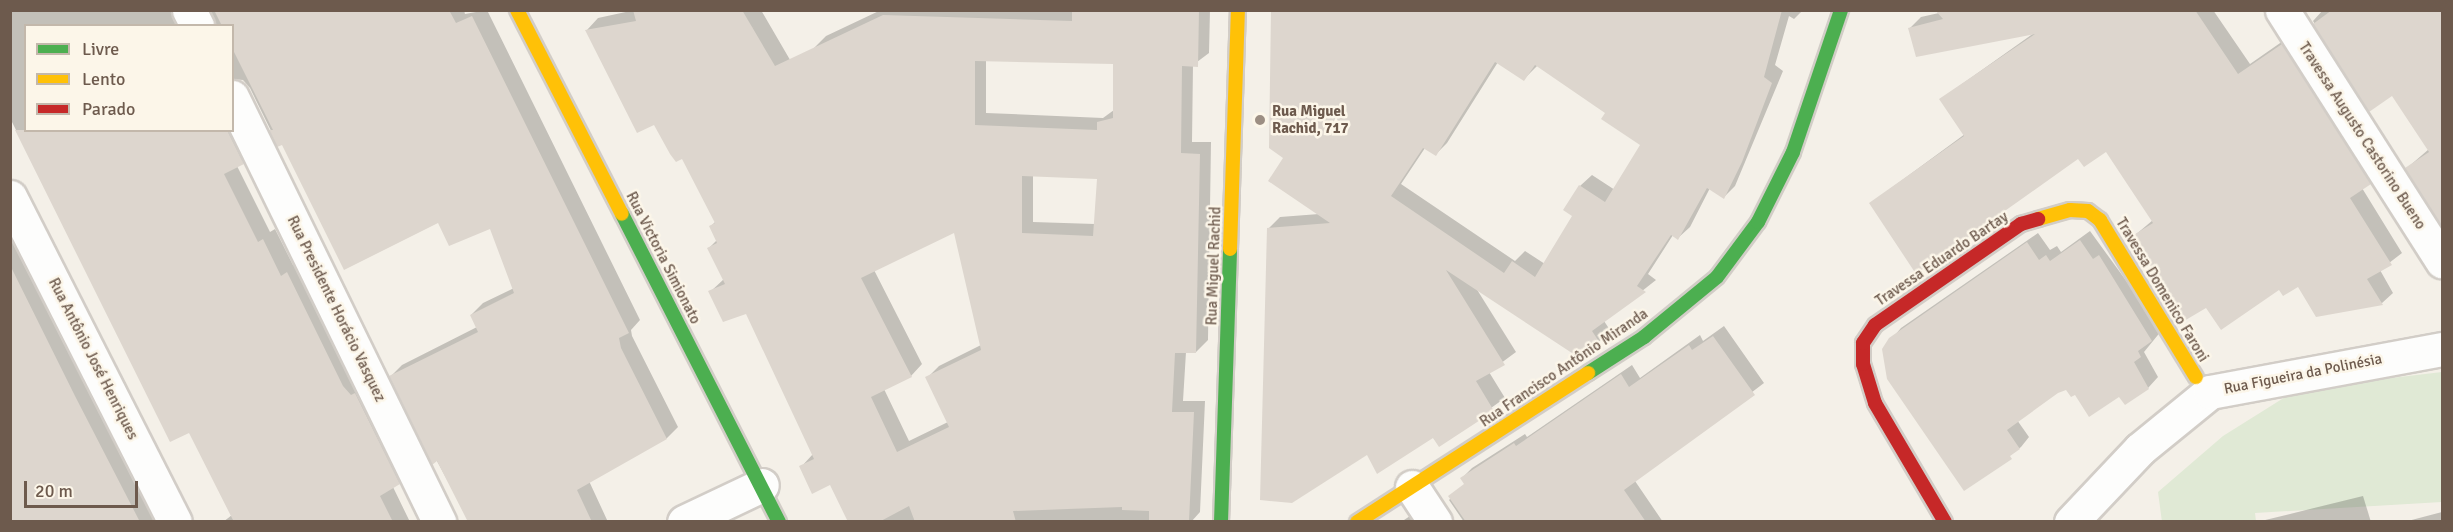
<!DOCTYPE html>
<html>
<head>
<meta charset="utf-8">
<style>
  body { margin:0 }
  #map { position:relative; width:2453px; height:532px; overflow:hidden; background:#f4f0e8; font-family:Signika,sans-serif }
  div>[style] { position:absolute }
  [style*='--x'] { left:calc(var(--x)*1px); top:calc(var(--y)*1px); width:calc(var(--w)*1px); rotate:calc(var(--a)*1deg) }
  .green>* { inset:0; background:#e0e9d5 }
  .shadow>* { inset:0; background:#0003 }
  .building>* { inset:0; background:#ddd6ce }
  .roads { filter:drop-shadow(2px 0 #d2cdc7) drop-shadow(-2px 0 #d2cdc7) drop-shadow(0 2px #d2cdc7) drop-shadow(0 -2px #d2cdc7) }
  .street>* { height:33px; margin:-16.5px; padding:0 16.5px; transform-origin:16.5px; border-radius:16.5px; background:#fdfdfc }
  .fast>* { height:14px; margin:-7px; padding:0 7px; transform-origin:7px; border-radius:7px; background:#4caf50 }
  .slow>* { height:14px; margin:-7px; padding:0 7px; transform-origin:7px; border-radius:7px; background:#ffc107 }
  .jam>* { height:14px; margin:-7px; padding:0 7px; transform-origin:7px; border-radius:7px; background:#c62828 }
  .dots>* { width:16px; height:16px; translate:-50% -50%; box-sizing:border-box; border:3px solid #fcf6e9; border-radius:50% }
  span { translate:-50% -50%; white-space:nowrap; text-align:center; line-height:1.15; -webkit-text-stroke:5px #fcf6e9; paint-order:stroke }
  .poi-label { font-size:15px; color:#6d5a4d; font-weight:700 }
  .left { translate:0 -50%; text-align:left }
  .street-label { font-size:15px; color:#6d5a4d }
  .frame { position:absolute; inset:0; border:12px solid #6d5a4d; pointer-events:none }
  .legend { position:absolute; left:24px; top:24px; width:210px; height:108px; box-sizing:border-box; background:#fcf6e9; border:2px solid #c3b8ab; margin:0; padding:8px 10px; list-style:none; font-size:18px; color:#6d5a4d }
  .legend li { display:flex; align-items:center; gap:12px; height:30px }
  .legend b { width:30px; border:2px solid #c3b8ab }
  .scale { position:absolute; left:24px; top:481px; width:114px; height:27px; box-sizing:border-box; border:3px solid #6d5a4d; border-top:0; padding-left:8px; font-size:18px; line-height:21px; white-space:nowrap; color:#6d5a4d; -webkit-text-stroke:4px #fcf6e9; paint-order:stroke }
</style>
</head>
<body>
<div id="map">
  <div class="green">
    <i style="clip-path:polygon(2442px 372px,2442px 502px,2255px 513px,2256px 521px,2162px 522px,2158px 492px,2223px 436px,2298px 389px)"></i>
  </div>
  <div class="shadow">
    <i style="clip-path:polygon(10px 10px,186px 10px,195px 26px,26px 26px,26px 130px,232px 130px,254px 151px,237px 166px,270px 232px,275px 229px,293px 265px,299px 262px,410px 471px,393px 487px,410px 522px,223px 522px,232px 515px,190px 431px,171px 440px,10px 118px)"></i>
    <i style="clip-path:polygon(209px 10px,464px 10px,465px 14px,487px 10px,640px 320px,631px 330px,632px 336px,678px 427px,667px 438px,589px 481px,608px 522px,470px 522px,391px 376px,402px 365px,477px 327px,471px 315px,483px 303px,514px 288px,491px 227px,439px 221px,283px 143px,278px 145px,250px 88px,243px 80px,232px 79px,232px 26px,216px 26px)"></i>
    <i style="clip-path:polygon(evenodd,635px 10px,761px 10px,828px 125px,814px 48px,826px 36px,881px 10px,1210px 10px,1209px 53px,1193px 65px,1192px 142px,1211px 142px,1208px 340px,1196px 352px,1186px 352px,1183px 401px,1205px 401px,1200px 512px,1191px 522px,850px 522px,830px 483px,801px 467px,813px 454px,747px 312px,710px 292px,724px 279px,709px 248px,717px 240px,711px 226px,716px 221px,683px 157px,587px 30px,598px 18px,635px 10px,986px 59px,1114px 63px,1114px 110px,1103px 118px,986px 113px,986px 59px,635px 10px,1033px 175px,1098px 177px,1095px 224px,1033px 222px,1033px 175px,635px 10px,956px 231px,981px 345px,939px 366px,927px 378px,948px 422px,909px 441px,884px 389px,911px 376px,922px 364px,874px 270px,956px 231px)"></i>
    <i style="clip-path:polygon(evenodd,1280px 10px,1803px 10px,1794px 19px,1789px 16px,1775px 65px,1783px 71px,1735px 186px,1724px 197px,1710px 188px,1690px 227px,1678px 238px,1673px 235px,1648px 274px,1656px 280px,1604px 321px,1610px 330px,1599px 342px,1476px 288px,1516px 352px,1489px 372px,1505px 398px,1439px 445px,1268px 229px,1280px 217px,1319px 214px,1280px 10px,1498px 62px,1524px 79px,1538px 65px,1608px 112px,1642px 144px,1615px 190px,1592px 175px,1580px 186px,1574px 215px,1545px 264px,1525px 251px,1515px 261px,1401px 184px,1425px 148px,1436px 154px,1447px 143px,1498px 62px)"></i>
    <i style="clip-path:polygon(1937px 10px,2213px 10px,2250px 64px,2293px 34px,2381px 172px,2362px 188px,2402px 253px,2380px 270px,2393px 293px,2382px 303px,2299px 284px,2206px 306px,2134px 236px,2153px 220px,2106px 150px,1871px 203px,1965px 134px,1941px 99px,2034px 33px,1910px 28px,1921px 17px,1939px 13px)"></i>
    <i style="clip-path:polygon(2323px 10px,2442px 10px,2440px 220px,2407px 168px,2429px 149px,2392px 94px,2370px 110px,2313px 21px)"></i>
    <i style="clip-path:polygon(10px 228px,86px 385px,160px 522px,10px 522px)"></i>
    <i style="clip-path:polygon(2090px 231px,2162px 330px,2144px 352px,2158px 377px,2148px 388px,2120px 395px,2067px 389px,2057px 391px,2017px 420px,2029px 437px,2021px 447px,1965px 489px,1888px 378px,1883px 349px,1901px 328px,2038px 233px,2050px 250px,2057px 246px,2061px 252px)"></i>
    <i style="clip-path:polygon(1724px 326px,1764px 383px,1635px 481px,1663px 522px,1464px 522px,1449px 500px,1466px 484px,1462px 478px,1472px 468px,1525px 434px,1527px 437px,1632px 365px,1640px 378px,1700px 335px,1703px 341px)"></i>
    <i style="clip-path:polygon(2363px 496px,2371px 522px,2257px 522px)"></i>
    <i style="clip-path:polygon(2442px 512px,2442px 522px,2404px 522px)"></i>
    <i style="clip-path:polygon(1410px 516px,1413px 522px,1401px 522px)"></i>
  </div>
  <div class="building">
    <i style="clip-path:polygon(214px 10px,449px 10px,456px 23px,472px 16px,629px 333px,619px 338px,621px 348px,667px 439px,577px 490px,592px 522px,468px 522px,437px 461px,432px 465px,389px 376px,478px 332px,470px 315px,514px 293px,490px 229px,449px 246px,438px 223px,344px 270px,282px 145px,277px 147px,269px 130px,273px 130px,232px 48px,232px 26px,222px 26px)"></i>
    <i style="clip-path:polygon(evenodd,633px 10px,742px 10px,775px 66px,883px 15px,1072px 21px,1072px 10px,1199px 10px,1198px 67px,1182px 66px,1181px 153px,1200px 154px,1196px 353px,1175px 353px,1172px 412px,1194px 412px,1189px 522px,1149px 522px,1149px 511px,1122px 510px,1122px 507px,1013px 511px,1016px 522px,915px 522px,909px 506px,879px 522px,848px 522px,830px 485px,812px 494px,799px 466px,814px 459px,746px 314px,723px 322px,708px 291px,725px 284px,707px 248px,717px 243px,709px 226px,715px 223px,682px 159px,676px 162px,670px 154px,654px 125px,637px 133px,585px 30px,636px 21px,633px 10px,975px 61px,1113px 64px,1113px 118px,1097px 122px,1097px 130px,975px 125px,975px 61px,633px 10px,1022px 176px,1097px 179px,1093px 236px,1022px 233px,1022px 176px,633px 10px,954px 233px,981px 350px,925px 377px,949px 427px,897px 452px,871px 397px,912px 377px,861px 278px,954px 233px)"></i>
    <i style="clip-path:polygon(evenodd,1271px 10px,1782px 10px,1764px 77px,1772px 83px,1742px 162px,1724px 199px,1707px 188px,1678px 240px,1671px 235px,1637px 286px,1646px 292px,1592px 331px,1600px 343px,1578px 357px,1446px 270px,1505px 365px,1476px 381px,1494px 411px,1439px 447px,1433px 438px,1377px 474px,1367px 455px,1292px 503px,1260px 500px,1267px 228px,1330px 223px,1268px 181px,1283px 158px,1269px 148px,1271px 10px,1495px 62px,1524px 81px,1535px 65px,1605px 113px,1601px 119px,1640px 145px,1605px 202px,1579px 185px,1563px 210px,1572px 216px,1535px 277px,1512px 261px,1504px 273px,1391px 196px,1423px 148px,1436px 156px,1495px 62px)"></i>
    <i style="clip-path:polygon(1935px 10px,2195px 10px,2238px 74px,2282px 44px,2371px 184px,2350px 198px,2392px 265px,2367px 279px,2383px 305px,2316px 317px,2298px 287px,2283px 296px,2279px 290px,2221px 330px,2206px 308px,2184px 321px,2132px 236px,2153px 223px,2106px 152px,2084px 167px,2078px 159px,1916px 274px,1869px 203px,1964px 136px,1939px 99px,2035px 34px,1916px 57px,1908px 28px,1943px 19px)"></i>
    <i style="clip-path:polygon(2332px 10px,2442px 10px,2442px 227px,2405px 168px,2429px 152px,2392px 96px,2369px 112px,2313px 24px)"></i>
    <i style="clip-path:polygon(15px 130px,227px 130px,244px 164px,224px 174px,258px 242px,263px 239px,281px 276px,287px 272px,343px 386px,351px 395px,355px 393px,400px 484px,380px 496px,393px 522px,234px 522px,189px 433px,170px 442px)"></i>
    <i style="clip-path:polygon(2080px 240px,2093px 259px,2099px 255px,2152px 341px,2138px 351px,2141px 357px,2134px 362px,2149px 389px,2125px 405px,2119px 397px,2089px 417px,2075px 395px,2071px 397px,2066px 390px,2058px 393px,2007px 430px,2020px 449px,2010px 456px,2012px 459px,1964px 491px,1887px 379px,1882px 349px,1889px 338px,2027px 242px,2039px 260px,2046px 255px,2050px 261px)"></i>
    <i style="clip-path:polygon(10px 265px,75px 396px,140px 522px,10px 522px)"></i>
    <i style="clip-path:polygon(1713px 336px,1755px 395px,1624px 490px,1646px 522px,1466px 522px,1448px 496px,1464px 484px,1460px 478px,1514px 443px,1516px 446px,1621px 374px,1629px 387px,1689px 345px,1692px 350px)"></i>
  </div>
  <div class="roads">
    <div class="street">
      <i style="--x:189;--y:10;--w:18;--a:63"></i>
      <i style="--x:2282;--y:10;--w:298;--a:57.5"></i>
      <i style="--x:232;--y:97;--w:473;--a:64"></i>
      <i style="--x:10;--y:197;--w:364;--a:63.1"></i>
      <i style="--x:1412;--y:487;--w:42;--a:56.7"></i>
      <i style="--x:684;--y:522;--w:86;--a:-25.4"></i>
      <i style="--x:2071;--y:522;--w:100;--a:-46.6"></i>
      <i style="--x:2140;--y:449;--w:90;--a:-39.2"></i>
      <i style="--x:2210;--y:392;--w:236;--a:-10.5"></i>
    </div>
    <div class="fast">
      <i style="--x:622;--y:214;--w:346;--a:63"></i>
      <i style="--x:1588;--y:373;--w:67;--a:-32.7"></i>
      <i style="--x:1644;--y:337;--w:94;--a:-39.4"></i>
      <i style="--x:1717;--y:277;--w:69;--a:-53.3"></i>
      <i style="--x:1758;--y:222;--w:78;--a:-63.4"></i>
      <i style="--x:1793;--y:152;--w:150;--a:-71.3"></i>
      <i style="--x:1221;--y:522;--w:273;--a:-88.1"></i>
    </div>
    <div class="slow">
      <i style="--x:517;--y:10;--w:229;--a:62.8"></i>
      <i style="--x:2038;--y:219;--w:33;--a:-16"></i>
      <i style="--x:2070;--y:210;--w:18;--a:3"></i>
      <i style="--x:2088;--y:211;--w:15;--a:37"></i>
      <i style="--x:2100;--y:220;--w:184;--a:58.6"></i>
      <i style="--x:1230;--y:249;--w:239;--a:-88.1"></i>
      <i style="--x:1357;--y:522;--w:275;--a:-32.8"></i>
    </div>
    <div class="jam">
      <i style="--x:1945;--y:522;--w:138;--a:-120.5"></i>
      <i style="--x:1875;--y:403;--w:41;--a:-107.1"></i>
      <i style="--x:1863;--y:364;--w:21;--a:-90"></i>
      <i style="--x:1863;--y:343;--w:22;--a:-56"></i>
      <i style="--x:1875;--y:325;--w:178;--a:-34.7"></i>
      <i style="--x:2021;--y:224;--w:18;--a:-16"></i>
    </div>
  </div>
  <div class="dots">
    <i style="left:1260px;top:120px;background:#9c8e83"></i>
  </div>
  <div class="poi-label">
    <span class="left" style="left:1272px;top:120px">Rua Miguel<br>Rachid, 717</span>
  </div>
  <div class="street-label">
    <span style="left:2362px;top:136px;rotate:57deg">Travessa Augusto Castorino Bueno</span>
    <span style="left:663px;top:258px;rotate:63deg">Rua Victoria Simionato</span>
    <span style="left:1942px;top:259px;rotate:-34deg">Travessa Eduardo Bartay</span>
    <span style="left:1214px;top:266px;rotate:-88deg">Rua Miguel Rachid</span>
    <span style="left:2162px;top:290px;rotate:59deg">Travessa Domenico Faroni</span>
    <span style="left:336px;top:309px;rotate:64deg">Rua Presidente Horácio Vasquez</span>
    <span style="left:93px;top:359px;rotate:63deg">Rua Antônio José Henriques</span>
    <span style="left:1564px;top:368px;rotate:-34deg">Rua Francisco Antônio Miranda</span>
    <span style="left:2303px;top:374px;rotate:-11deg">Rua Figueira da Polinésia</span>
  </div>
  <div class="frame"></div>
  <ul class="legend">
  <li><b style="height:8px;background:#4caf50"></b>Livre</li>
  <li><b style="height:8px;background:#ffc107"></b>Lento</li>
  <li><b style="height:8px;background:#c62828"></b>Parado</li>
  </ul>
  <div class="scale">20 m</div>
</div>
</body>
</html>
